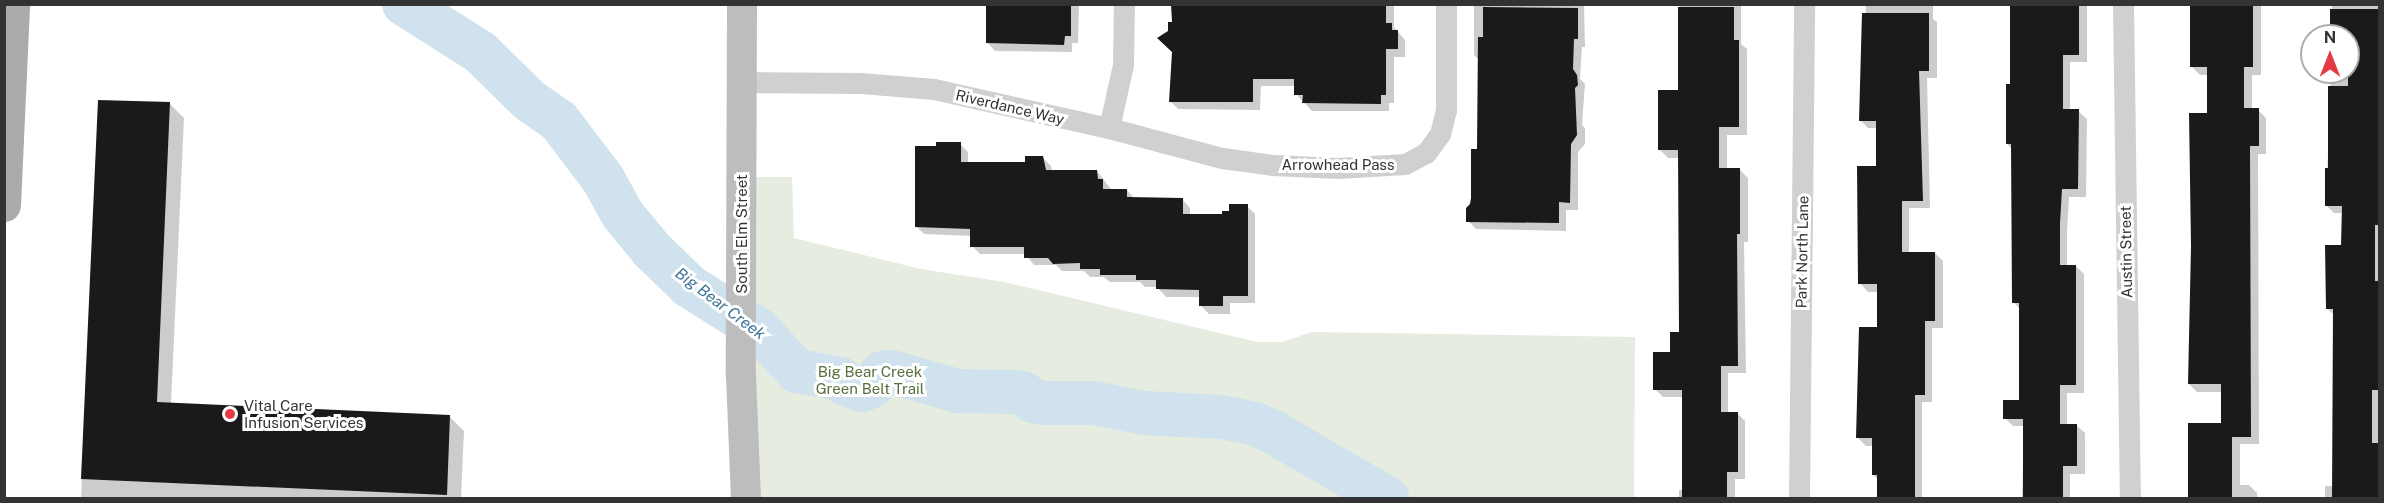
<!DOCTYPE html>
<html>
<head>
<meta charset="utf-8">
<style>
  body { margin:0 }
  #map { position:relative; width:2384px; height:503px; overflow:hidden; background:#fff; font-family:"Public Sans",sans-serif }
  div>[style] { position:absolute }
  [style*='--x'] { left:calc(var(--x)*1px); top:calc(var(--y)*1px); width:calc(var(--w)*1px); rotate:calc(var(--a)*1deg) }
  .green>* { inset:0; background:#e6ecdf }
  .shadow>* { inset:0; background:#0003 }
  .river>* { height:44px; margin:-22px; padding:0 22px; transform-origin:22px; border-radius:22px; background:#cfe2ee }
  .building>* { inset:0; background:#1a1a1a }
  .street>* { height:21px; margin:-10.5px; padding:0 10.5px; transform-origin:10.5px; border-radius:10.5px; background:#d0d0d0 }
  .secondary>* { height:30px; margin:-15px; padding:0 15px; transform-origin:15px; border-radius:15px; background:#bdbdbd }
  .primary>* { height:33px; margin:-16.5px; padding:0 16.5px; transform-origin:16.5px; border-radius:16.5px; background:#ababab }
  .dots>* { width:16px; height:16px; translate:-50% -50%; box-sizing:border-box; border:3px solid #fff; border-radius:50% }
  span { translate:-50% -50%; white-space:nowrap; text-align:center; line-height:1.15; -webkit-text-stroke:6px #fff; paint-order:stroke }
  .street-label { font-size:15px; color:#333 }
  .park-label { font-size:15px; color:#56703f }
  .poi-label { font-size:15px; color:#333 }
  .left { translate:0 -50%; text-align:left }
  .water-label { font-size:16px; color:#3f7597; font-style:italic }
  .frame { position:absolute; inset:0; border:6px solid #333; pointer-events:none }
  .north { position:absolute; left:2300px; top:24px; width:60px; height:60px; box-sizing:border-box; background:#fff; border:2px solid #adadad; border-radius:50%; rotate:0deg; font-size:16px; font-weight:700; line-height:24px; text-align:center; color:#333 }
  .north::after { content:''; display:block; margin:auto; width:21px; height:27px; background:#e63946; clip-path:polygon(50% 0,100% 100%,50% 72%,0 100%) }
</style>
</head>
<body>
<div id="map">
  <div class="green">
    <i style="clip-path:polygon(750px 177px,792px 177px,794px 238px,921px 269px,1004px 282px,1257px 342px,1282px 342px,1312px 332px,1635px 337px,1634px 498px,759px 498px)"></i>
  </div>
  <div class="shadow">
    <i style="clip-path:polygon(987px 4px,1079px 4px,1078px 43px,1072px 43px,1072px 52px,995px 51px,987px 42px)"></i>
    <i style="clip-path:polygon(1179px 4px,1394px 4px,1394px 27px,1405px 40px,1405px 57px,1394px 57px,1394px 103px,1389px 103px,1389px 111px,1312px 111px,1296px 94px,1296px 86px,1261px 86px,1260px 110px,1178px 109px,1170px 101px,1199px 24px)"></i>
    <i style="clip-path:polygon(1474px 4px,1584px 4px,1585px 47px,1582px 47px,1580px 79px,1585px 84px,1582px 125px,1585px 128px,1585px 144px,1578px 152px,1578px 210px,1566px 210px,1566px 231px,1476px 229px,1468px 221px,1478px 150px,1479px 60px,1474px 55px)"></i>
    <i style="clip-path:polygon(1680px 4px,1741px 4px,1741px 44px,1747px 49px,1747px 135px,1727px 135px,1727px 170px,1740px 170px,1748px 178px,1748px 242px,1744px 242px,1746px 373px,1728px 373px,1728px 413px,1737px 413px,1745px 421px,1745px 479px,1735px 479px,1735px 498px,1679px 498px,1679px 490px,1683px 490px,1683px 397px,1663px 397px,1655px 389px,1681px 333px,1680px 158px,1668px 158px,1659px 149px,1680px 91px)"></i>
    <i style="clip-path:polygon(1866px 4px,1933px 4px,1933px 19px,1937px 22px,1937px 78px,1927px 78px,1930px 208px,1909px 208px,1909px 253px,1935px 253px,1943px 261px,1943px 328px,1932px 328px,1932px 402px,1922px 402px,1922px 498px,1879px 498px,1879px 480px,1873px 475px,1873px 446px,1866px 446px,1858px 438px,1878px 329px,1879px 292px,1868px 292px,1860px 283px,1878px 168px,1878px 128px,1868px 128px,1860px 120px)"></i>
    <i style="clip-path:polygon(2017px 4px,2087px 4px,2087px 62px,2070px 62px,2070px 111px,2078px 111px,2087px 119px,2086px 197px,2069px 197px,2067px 232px,2067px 266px,2076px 266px,2084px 274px,2084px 393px,2067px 393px,2067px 425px,2076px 425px,2085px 433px,2085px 474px,2070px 474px,2070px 498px,2022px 498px,2024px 426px,2013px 426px,2005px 418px,2020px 401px,2020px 309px,2014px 303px,2012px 149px,2007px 144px)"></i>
    <i style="clip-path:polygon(2191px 4px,2261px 4px,2261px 75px,2252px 75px,2252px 110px,2258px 110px,2266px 118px,2266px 154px,2258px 154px,2259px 444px,2240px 444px,2240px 485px,2249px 485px,2257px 493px,2257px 498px,2188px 498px,2189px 424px,2222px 424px,2222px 392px,2197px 392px,2189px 384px,2208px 115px,2208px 75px,2200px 75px,2192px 67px)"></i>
    <i style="clip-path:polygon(2332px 4px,2380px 4px,2380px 498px,2325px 498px,2325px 486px,2333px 486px,2334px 315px,2327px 308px,2343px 247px,2343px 213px,2334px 213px,2326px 205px,2331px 72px,2348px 72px,2348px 36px,2332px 36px)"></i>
    <i style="clip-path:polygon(100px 101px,170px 104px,184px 118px,171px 404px,450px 417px,464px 431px,461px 498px,81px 498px)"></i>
    <i style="clip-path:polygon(960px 144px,968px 152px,968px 163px,1026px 163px,1043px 158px,1051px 166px,1052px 171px,1097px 171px,1111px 189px,1127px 190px,1135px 199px,1182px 199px,1190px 208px,1190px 215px,1223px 215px,1247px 206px,1255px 214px,1255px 303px,1230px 303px,1230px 314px,1209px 314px,1201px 306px,1201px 297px,1166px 297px,1157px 287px,1145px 287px,1140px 282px,1110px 282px,1104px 277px,1090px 277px,1084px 271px,1062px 271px,1056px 265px,1034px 265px,1025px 254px,980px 254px,972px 246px,972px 236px,924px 234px,916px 226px,938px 148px)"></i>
  </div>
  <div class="river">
    <i style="--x:404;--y:4;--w:90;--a:32.3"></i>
    <i style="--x:480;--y:52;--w:69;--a:44.4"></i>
    <i style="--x:529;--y:100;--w:37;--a:35"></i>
    <i style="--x:559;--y:121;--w:73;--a:52.8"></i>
    <i style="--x:603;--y:179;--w:41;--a:60.9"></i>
    <i style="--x:623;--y:215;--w:45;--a:50.4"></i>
    <i style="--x:652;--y:250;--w:52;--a:44.2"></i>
    <i style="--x:689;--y:286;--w:83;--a:32.2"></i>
    <i style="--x:759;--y:330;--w:56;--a:47.2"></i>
    <i style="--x:797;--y:371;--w:45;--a:10.3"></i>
    <i style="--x:841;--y:379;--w:7;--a:45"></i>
    <i style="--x:846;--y:384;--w:17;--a:21"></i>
    <i style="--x:862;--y:390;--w:11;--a:-22"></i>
    <i style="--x:872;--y:386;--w:16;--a:-52"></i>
    <i style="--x:882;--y:373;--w:9;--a:-6"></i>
    <i style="--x:891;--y:372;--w:70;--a:15.8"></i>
    <i style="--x:958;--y:391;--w:56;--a:1"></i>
    <i style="--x:1014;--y:392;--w:9;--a:6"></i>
    <i style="--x:1023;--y:393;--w:13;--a:39"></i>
    <i style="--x:1033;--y:401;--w:13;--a:9"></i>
    <i style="--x:1046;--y:403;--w:48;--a:0"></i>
    <i style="--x:1094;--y:403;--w:51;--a:11.3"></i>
    <i style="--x:1144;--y:413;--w:78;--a:2.9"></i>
    <i style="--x:1222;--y:417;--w:34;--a:12"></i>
    <i style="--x:1255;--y:424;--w:20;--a:24"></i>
    <i style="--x:1273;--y:432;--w:132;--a:30.1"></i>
  </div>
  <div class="building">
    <i style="clip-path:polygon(986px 4px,1071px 4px,1071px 36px,1065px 36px,1064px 45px,986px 43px)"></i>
    <i style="clip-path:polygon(1171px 4px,1386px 4px,1386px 23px,1392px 23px,1392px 30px,1398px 30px,1398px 49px,1386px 49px,1386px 95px,1381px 95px,1381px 104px,1302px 103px,1303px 95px,1294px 95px,1294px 79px,1253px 79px,1253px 102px,1169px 102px,1172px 52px,1157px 38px,1168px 31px,1168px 22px,1172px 22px)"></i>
    <i style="clip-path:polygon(2190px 5px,2253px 5px,2253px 67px,2244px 67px,2244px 108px,2259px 108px,2259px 146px,2250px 146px,2251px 437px,2232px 437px,2232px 498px,2188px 498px,2188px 423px,2221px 423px,2221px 384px,2188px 384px,2191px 246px,2189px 113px,2207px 113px,2207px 67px,2190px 67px)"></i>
    <i style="clip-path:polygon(2010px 6px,2079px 6px,2079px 55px,2063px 55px,2063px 109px,2079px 109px,2078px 189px,2062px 189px,2060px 223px,2060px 265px,2076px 265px,2076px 385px,2060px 385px,2060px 424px,2077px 424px,2077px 466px,2063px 466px,2063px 498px,2023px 498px,2023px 419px,2003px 419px,2003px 400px,2019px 400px,2019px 303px,2012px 303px,2011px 144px,2006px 144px,2006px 84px,2010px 84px)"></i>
    <i style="clip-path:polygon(1483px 7px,1578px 8px,1578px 39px,1574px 39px,1573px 69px,1577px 75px,1578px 85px,1575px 88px,1577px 135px,1571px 144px,1570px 203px,1559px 202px,1559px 223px,1466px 222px,1466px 208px,1470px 204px,1471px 198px,1471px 149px,1477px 149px,1478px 37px,1483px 37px)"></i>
    <i style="clip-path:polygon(1678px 7px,1734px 7px,1734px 40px,1739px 40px,1739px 127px,1719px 127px,1719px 168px,1740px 168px,1740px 234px,1737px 234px,1738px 366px,1721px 366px,1721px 412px,1738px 412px,1738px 472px,1727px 472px,1727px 498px,1682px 498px,1682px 390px,1653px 390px,1653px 352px,1670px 352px,1670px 332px,1679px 332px,1678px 150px,1658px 150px,1658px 90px,1678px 90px)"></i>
    <i style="clip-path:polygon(2330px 9px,2379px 9px,2379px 225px,2375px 225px,2375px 281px,2379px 281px,2379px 390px,2372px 390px,2372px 443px,2379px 443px,2379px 498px,2332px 498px,2333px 309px,2326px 309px,2325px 245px,2341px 245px,2342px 206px,2325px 206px,2325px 168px,2328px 168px,2328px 86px,2348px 86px,2348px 36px,2330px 36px)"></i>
    <i style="clip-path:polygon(1862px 13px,1929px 13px,1929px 71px,1919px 71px,1923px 201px,1902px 201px,1902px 252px,1935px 252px,1935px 321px,1925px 321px,1925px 395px,1915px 395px,1915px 498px,1877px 498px,1877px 475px,1872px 475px,1872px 438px,1856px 438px,1859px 327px,1877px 327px,1877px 284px,1858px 284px,1857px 166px,1876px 166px,1876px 121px,1859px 121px)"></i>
    <i style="clip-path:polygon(98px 100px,170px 102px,157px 402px,450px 415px,447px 495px,81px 479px)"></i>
    <i style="clip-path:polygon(936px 142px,961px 142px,961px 162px,1025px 162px,1025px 156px,1043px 156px,1046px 170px,1097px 170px,1098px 179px,1103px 179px,1103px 189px,1127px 189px,1127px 197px,1183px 198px,1183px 214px,1222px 214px,1222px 211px,1229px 211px,1229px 204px,1248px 204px,1248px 296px,1223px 296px,1223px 306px,1199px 306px,1199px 290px,1156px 289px,1156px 280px,1136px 280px,1136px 275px,1100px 275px,1100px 269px,1080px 269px,1080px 263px,1053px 264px,1048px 258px,1024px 258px,1024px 247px,970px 247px,970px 229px,915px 227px,915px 146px,936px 146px)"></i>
  </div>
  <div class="street">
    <i style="--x:2123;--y:4;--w:494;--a:89.2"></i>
    <i style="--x:742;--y:82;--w:119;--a:0.5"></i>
    <i style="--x:861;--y:83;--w:73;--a:4.7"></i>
    <i style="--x:934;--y:89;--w:179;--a:12.6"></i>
    <i style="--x:1109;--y:128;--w:117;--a:14.9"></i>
    <i style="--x:1222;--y:158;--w:51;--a:7.8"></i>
    <i style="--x:1273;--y:165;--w:65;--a:2.6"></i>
    <i style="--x:1338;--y:168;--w:67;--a:-3.4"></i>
    <i style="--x:1405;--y:164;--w:24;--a:-28"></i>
    <i style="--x:1426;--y:153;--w:24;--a:-54"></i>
    <i style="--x:1440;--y:134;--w:25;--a:-76"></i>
    <i style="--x:1446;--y:110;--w:106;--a:-90"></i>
    <i style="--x:1109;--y:128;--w:65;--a:-77.5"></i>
    <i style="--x:1123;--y:65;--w:61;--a:-89.1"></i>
    <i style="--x:1799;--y:498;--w:494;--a:-89.4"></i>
  </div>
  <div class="secondary">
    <i style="--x:742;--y:4;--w:371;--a:90.2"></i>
    <i style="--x:741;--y:375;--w:123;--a:87.7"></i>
  </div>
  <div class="primary">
    <i style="--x:4;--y:205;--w:201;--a:-87.4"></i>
  </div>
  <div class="dots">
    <i style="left:230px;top:414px;background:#e63946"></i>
  </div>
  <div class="street-label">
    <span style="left:1010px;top:107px;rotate:13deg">Riverdance Way</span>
    <span style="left:1338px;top:165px">Arrowhead Pass</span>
    <span style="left:742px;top:234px;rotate:-90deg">South Elm Street</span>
    <span style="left:1802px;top:252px;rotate:-89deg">Park North Lane</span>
    <span style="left:2126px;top:252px;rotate:-91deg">Austin Street</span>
  </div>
  <div class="park-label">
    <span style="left:870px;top:380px">Big Bear Creek<br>Green Belt Trail</span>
  </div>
  <div class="poi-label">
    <span class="left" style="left:244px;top:414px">Vital Care<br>Infusion Services</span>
  </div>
  <div class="water-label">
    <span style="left:720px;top:304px;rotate:37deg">Big Bear Creek</span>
  </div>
  <div class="frame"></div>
  <div class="north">N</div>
</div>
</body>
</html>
